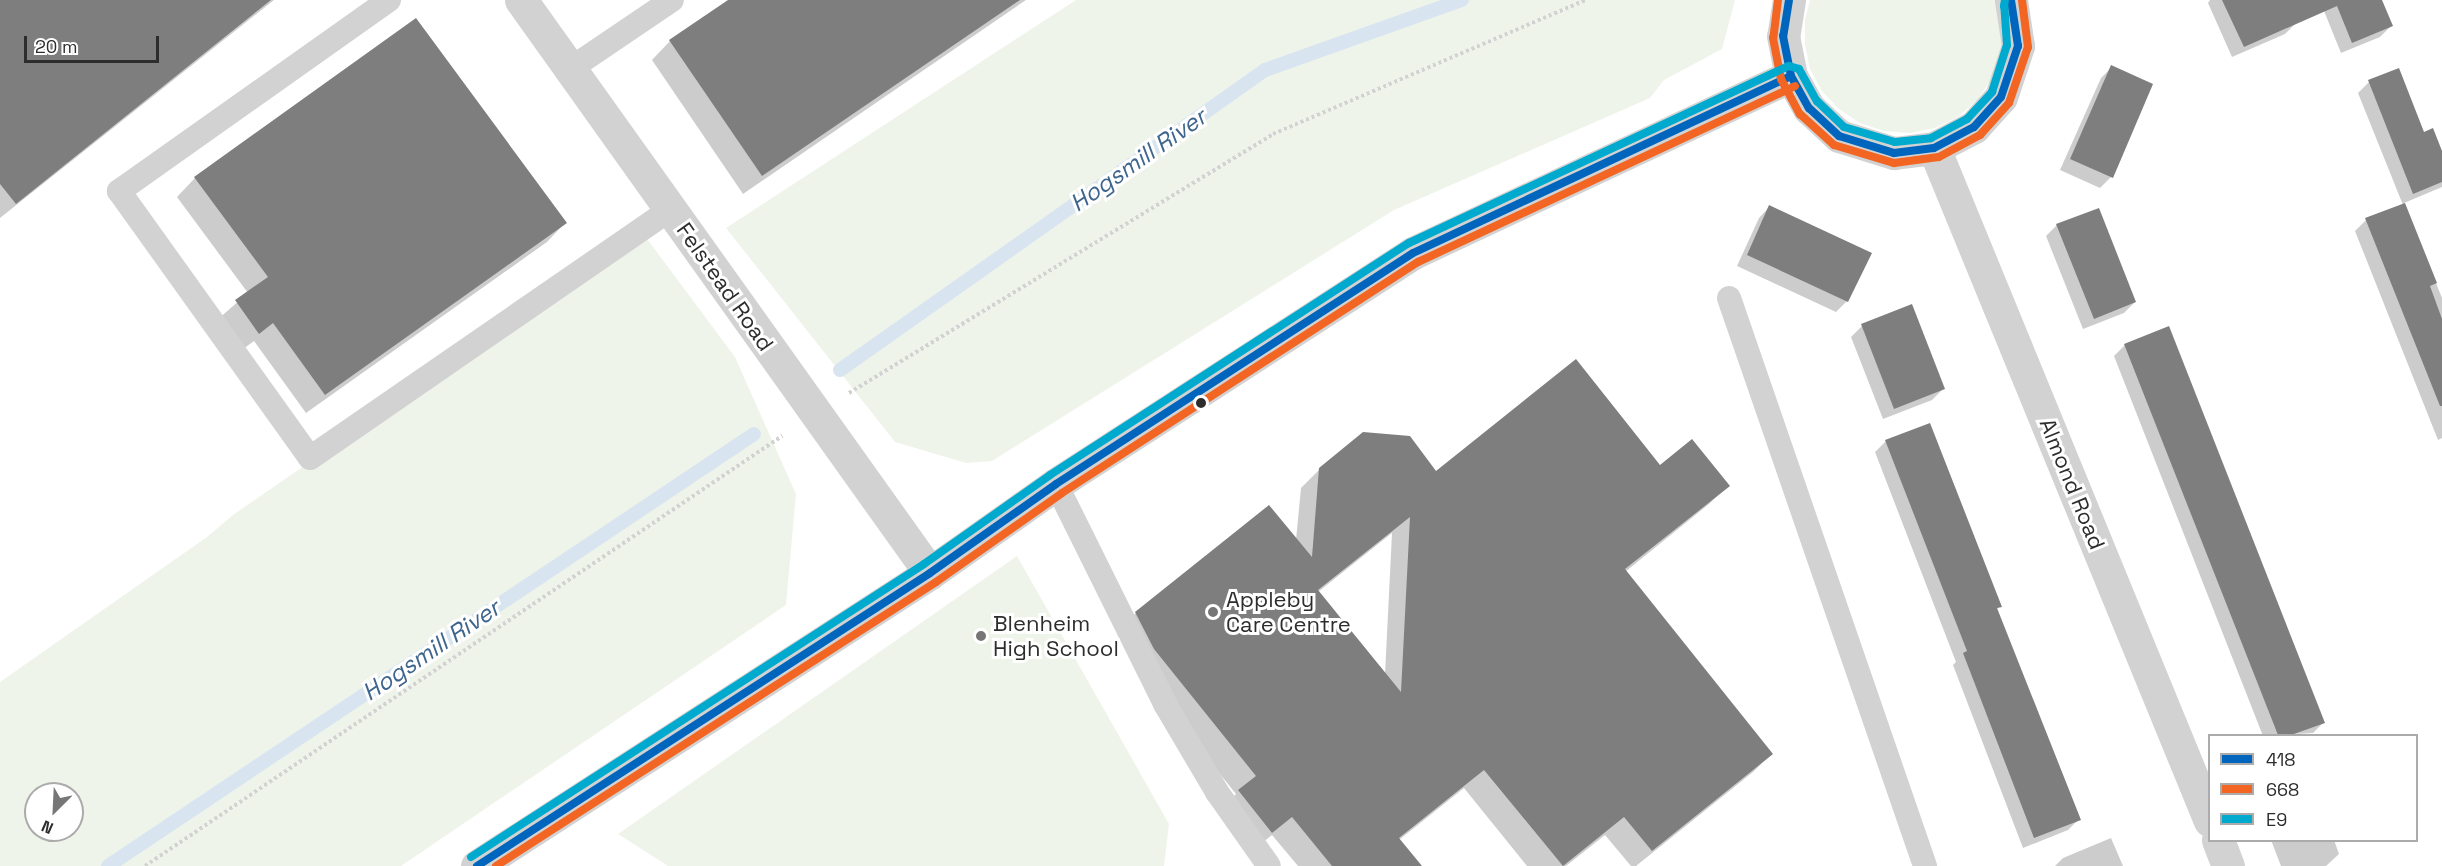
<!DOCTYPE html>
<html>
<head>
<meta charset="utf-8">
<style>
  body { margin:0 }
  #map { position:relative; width:2442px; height:866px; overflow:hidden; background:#fff; font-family:"Space Grotesk",sans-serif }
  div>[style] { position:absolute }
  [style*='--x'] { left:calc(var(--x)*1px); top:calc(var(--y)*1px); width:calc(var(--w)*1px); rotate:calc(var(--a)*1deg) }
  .green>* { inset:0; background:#eff4eb }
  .shadow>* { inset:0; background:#0003 }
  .stream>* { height:14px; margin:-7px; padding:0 7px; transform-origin:7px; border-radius:7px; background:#d8e4f0 }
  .building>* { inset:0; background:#7e7e7e }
  .path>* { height:4px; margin-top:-2px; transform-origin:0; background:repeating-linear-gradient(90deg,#d2d2d2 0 3px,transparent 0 6px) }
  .service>* { height:24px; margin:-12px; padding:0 12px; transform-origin:12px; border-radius:12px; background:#d2d2d2 }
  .minor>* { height:33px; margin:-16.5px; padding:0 16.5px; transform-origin:16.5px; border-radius:16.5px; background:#d2d2d2 }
  .tertiary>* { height:33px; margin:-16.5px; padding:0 16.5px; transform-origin:16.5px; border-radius:16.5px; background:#d2d2d2 }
  .bus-1>* { height:8px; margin:-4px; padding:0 4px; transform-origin:4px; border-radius:4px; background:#0065bd }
  .bus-2>* { height:8px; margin:-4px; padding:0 4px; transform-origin:4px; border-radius:4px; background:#f26522 }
  .bus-3>* { height:8px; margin:-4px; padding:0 4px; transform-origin:4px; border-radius:4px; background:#00a9ce }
  .dots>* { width:16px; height:16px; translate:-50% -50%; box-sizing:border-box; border:3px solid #fff; border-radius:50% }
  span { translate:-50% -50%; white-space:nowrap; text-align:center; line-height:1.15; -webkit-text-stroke:6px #fff; paint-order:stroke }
  .street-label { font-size:22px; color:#2d2d2d }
  .poi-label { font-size:22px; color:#2d2d2d }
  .left { translate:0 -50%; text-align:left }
  .water-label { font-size:24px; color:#3e658d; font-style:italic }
  .legend { position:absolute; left:2208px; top:734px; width:210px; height:108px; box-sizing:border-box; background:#fff; border:2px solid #ababab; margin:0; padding:8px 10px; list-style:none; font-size:18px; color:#2d2d2d }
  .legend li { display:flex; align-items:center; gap:12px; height:30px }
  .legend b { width:30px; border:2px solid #ababab }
  .north { position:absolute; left:24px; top:782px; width:60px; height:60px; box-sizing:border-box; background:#fff; border:2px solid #ababab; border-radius:50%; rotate:204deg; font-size:16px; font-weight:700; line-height:24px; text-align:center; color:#2d2d2d }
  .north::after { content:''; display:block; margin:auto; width:21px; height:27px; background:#767676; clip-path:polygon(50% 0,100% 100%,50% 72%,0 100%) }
  .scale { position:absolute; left:24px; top:36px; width:135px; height:27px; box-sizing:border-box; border:3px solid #2d2d2d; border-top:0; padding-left:8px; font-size:18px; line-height:21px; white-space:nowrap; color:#2d2d2d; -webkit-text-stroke:4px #fff; paint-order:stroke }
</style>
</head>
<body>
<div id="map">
  <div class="green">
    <i style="clip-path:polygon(1076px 0,1735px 0,1722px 49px,1664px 80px,1650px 98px,1394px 210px,992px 461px,966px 463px,895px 442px,726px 228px)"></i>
    <i style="clip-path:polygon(1810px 0,1996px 0,2003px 30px,2000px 55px,1992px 79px,1977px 100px,1958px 117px,1935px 128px,1910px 133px,1884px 131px,1860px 123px,1839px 109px,1822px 91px,1810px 69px,1805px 45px,1805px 20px)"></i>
    <i style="clip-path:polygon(evenodd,642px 232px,735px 357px,796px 494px,786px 605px,401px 866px,0 866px,0 682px,207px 537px,233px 515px,642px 232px,36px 794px,72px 794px,72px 830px,36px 830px,36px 794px)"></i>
    <i style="clip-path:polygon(1017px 556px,1169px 824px,1164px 866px,668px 866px,618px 834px)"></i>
  </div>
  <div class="shadow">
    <i style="clip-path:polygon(0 0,274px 0,0 218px)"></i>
    <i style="clip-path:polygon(731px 0,1026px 0,743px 194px,652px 60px,670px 41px)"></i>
    <i style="clip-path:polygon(2210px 0,2286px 0,2296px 23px,2285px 34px,2232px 57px,2208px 3px)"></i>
    <i style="clip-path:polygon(2328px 0,2380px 0,2391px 26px,2380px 37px,2341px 53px,2322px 6px)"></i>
    <i style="clip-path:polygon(2112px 67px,2111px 177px,2100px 188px,2060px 170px,2101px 78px)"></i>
    <i style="clip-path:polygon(2369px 82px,2424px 134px,2442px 155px,2442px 187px,2404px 203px,2442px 298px,2442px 438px,2438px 440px,2355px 231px,2366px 220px,2403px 205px,2358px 93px)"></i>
    <i style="clip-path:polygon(195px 178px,565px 223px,547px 242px,306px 413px,254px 341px,239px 352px,217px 320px,248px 293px,177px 197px)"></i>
    <i style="clip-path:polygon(1770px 206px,1847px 301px,1836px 312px,1737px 266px,1759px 218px)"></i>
    <i style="clip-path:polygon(2057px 225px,2135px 302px,2124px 313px,2083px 329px,2046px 236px)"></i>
    <i style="clip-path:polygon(1862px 326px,1943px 389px,1932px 400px,1883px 419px,1851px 337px)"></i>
    <i style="clip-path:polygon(2125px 345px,2324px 722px,2313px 733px,2263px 736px,2114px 356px)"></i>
    <i style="clip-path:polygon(1886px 441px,2000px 606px,1996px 610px,2079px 819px,2068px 830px,2023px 848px,1953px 665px,1956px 662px,1875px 452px)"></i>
    <i style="clip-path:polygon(evenodd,1660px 467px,1728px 485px,1709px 504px,1625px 572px,1771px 754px,1753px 772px,1636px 866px,1631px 866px,1605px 835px,1566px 866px,1527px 866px,1464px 788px,1399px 840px,1420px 866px,1298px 866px,1272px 835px,1252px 851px,1220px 810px,1236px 794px,1135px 668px,1117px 632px,1136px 613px,1296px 540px,1301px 488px,1320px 469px,1436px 473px,1660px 467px,1392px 533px,1385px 674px,1318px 592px,1392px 533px)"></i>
    <i style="clip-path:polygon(2111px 838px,2123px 866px,2055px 866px,2063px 858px)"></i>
    <i style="clip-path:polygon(2271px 840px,2334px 840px,2339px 854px,2326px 866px,2281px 866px)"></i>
  </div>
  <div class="stream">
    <i style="--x:840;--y:370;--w:520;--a:-35.22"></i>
    <i style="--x:1265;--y:70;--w:209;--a:-19.6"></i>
    <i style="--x:108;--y:866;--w:777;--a:-33.77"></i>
  </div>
  <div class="building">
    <i style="clip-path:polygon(0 0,271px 0,16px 204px,0 184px)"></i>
    <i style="clip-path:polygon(728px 0,1020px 0,762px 176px,669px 40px)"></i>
    <i style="clip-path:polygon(2222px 0,2382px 0,2393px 26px,2352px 43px,2337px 6px,2244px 47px)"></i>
    <i style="clip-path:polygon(416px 18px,567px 223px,325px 395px,273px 323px,259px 334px,235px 300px,268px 277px,194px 177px)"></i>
    <i style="clip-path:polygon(2111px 65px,2153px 84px,2113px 178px,2070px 159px)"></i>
    <i style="clip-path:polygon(2399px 68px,2424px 132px,2433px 128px,2442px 151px,2442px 182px,2413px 194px,2368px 80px)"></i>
    <i style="clip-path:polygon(2405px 203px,2437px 283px,2430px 286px,2442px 319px,2442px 406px,2440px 406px,2365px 218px)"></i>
    <i style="clip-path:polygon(1769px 205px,1872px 253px,1848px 302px,1747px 255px)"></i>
    <i style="clip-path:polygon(2099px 208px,2136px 302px,2094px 319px,2056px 224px)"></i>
    <i style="clip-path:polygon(1912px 304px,1945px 389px,1894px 409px,1861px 324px)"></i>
    <i style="clip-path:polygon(2169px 326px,2325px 723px,2291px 735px,2278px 735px,2124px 344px)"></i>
    <i style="clip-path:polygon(evenodd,1576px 359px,1660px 465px,1692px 439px,1730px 486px,1625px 569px,1773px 754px,1652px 851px,1624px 817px,1563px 866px,1484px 770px,1399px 838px,1422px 866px,1332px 866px,1292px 817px,1272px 833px,1238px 790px,1256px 776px,1154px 649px,1135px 612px,1269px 505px,1312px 557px,1319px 468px,1363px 432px,1410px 436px,1436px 471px,1576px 359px,1410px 517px,1401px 692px,1318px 590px,1410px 517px)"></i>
    <i style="clip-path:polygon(1930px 423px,2002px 607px,1997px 608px,2081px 820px,2034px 838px,1963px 653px,1967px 651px,1885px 440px)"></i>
  </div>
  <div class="path">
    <i style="--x:849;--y:393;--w:497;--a:-31.4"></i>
    <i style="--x:1273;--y:134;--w:340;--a:-23.2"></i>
    <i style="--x:145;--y:866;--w:769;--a:-34.02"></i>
  </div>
  <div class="service">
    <i style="--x:389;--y:0;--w:331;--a:144.7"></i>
    <i style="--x:119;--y:191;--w:328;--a:54.4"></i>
    <i style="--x:310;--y:458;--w:437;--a:-34.6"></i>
    <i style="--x:570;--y:69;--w:123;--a:-34.1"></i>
    <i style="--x:1729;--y:298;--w:601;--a:70.96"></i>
    <i style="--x:1056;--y:484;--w:246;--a:63.6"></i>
    <i style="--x:1165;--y:704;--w:102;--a:59.4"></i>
    <i style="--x:1217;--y:792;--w:90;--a:54.9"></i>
  </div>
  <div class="minor">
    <i style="--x:521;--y:0;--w:704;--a:54.48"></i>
    <i style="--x:1934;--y:148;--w:727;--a:67.7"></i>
    <i style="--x:2218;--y:840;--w:28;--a:69"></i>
  </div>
  <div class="tertiary">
    <i style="--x:1789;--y:0;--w:36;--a:99"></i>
    <i style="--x:1783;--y:36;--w:41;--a:78.7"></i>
    <i style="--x:1791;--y:76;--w:37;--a:61"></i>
    <i style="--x:1809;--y:108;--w:41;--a:43"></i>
    <i style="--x:1839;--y:136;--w:58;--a:17.2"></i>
    <i style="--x:1894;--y:153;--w:40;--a:-7.1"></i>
    <i style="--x:1934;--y:148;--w:45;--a:-27.7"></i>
    <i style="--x:1974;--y:127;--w:40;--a:-48"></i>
    <i style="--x:2001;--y:97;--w:54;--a:-71.6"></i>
    <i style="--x:2018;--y:46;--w:47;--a:-98.7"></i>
    <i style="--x:477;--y:866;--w:539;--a:-32.89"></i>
    <i style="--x:930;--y:573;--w:154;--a:-35.2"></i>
    <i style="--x:1056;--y:484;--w:425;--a:-32.9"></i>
    <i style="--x:1413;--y:253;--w:417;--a:-25.1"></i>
  </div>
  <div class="bus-1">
    <i style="--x:1789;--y:0;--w:36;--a:99"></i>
    <i style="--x:1783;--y:36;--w:41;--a:78.7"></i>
    <i style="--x:1791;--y:76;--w:37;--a:61"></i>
    <i style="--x:1809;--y:108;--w:41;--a:43"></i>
    <i style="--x:1839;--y:136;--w:58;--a:17.2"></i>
    <i style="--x:1894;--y:153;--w:40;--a:-7.1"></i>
    <i style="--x:1934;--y:148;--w:45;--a:-27.7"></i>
    <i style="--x:1974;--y:127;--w:40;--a:-48"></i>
    <i style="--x:2001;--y:97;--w:54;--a:-71.6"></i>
    <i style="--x:2018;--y:46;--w:47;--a:-98.7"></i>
    <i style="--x:477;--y:866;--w:539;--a:-32.89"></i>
    <i style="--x:930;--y:573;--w:154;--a:-35.2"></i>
    <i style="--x:1056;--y:484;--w:425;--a:-32.9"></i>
    <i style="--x:1413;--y:253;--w:417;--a:-25.1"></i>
  </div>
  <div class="bus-2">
    <i style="--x:1778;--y:0;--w:38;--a:97"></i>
    <i style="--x:1773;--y:38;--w:42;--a:79"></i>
    <i style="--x:1781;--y:79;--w:40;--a:62"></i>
    <i style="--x:1800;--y:114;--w:46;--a:42.4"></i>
    <i style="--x:1834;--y:145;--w:63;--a:16.7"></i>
    <i style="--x:1894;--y:163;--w:45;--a:-7.6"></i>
    <i style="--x:1939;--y:157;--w:47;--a:-28.2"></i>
    <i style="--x:1980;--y:135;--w:43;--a:-47.8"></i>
    <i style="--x:2009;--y:103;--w:59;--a:-71.3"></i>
    <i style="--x:2028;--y:47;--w:47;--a:-97.3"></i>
    <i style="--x:496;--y:866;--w:524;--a:-32.84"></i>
    <i style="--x:936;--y:582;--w:154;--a:-35.2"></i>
    <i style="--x:1062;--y:493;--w:424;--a:-33"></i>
    <i style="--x:1418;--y:262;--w:416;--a:-25"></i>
  </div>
  <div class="bus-3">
    <i style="--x:471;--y:857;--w:539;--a:-32.89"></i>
    <i style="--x:924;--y:564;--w:154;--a:-35.2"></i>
    <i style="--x:1050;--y:475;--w:427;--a:-32.9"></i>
    <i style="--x:1409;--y:243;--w:419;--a:-25"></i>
    <i style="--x:1789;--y:66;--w:10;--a:17"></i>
    <i style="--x:1799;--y:69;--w:37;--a:61"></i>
    <i style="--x:1817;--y:101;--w:37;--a:44"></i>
    <i style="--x:1844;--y:127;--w:53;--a:16.4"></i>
    <i style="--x:1895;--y:142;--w:36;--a:-6"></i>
    <i style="--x:1931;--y:138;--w:41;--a:-27.8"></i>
    <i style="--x:1967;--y:119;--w:37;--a:-47"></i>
    <i style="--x:1992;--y:92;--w:49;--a:-72.3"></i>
    <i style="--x:2007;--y:45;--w:39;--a:-94"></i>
    <i style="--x:2004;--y:6;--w:6;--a:-81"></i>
  </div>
  <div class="dots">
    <i style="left:1201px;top:403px;background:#2d2d2d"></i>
    <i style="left:1213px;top:612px;background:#767676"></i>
    <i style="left:981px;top:636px;background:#767676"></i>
  </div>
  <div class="street-label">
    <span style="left:725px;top:287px;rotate:55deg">Felstead Road</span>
    <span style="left:2072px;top:484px;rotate:68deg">Almond Road</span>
  </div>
  <div class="poi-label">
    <span class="left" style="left:1226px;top:612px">Appleby<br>Care Centre</span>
    <span class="left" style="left:993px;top:636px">Blenheim<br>High School</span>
  </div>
  <div class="water-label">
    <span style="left:1138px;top:160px;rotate:-35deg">Hogsmill River</span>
    <span style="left:431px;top:650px;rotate:-34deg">Hogsmill River</span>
  </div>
  <ul class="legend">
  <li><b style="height:8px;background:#0065bd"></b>418</li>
  <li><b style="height:8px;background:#f26522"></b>668</li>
  <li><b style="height:8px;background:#00a9ce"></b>E9</li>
  </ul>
  <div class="north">N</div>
  <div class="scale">20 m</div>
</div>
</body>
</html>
